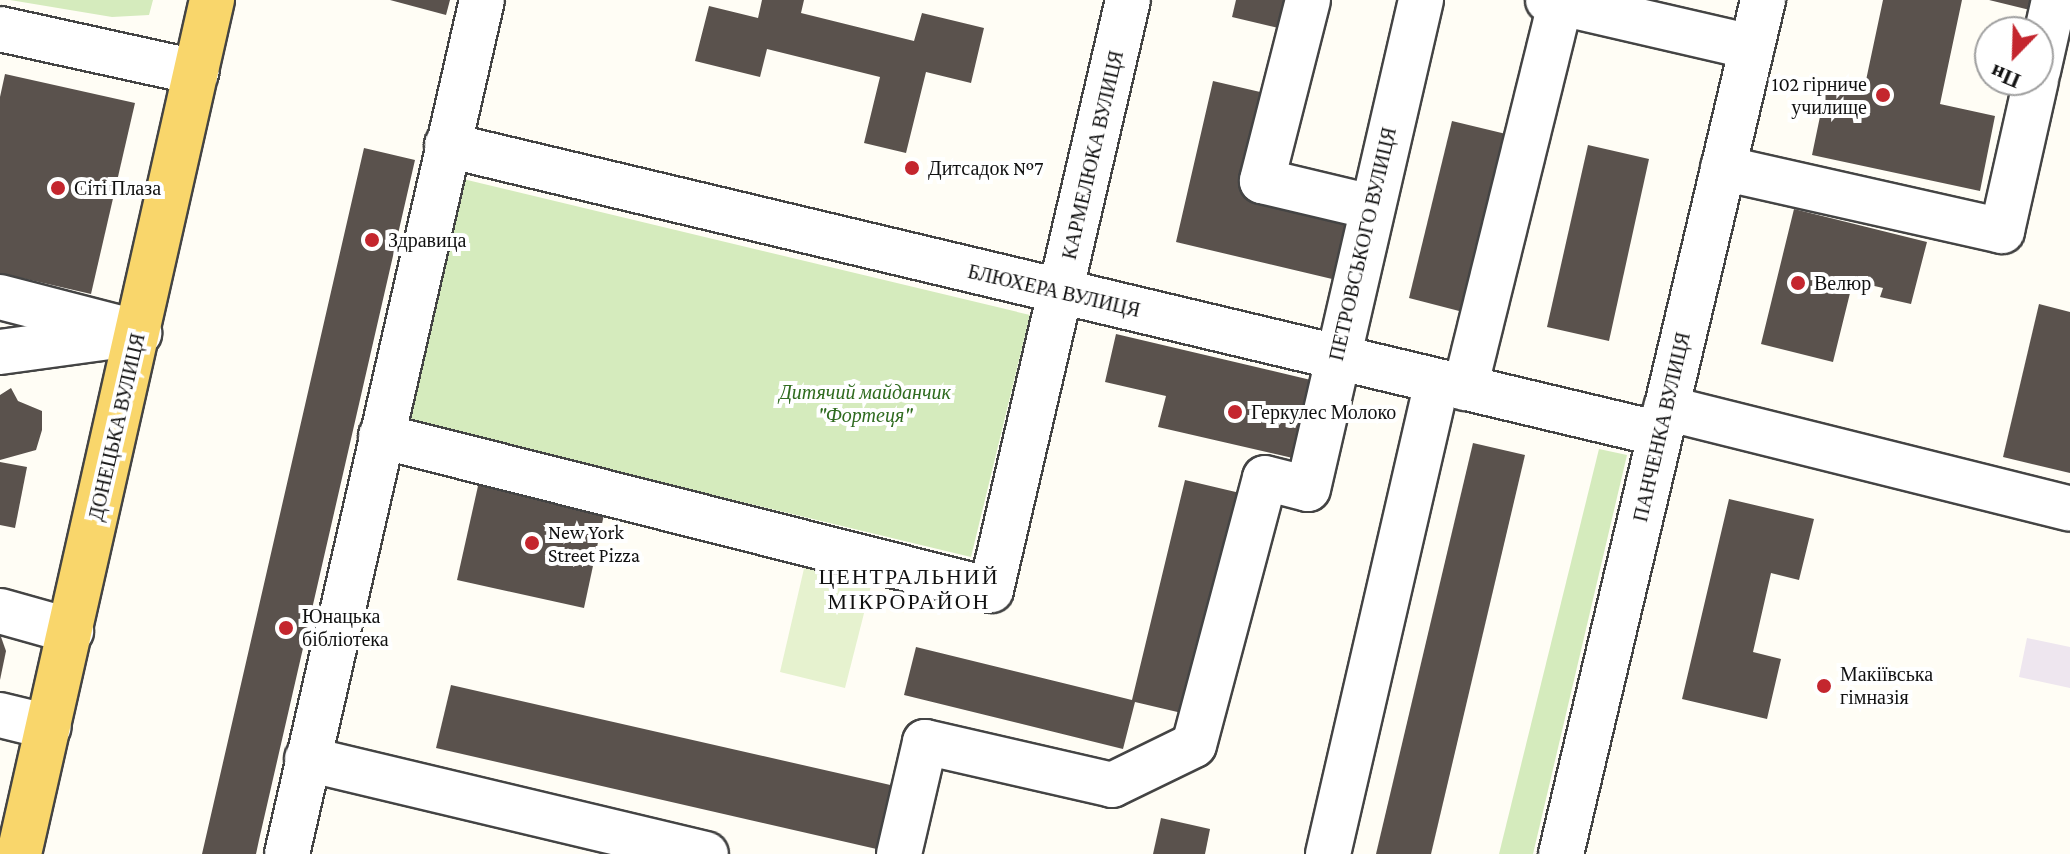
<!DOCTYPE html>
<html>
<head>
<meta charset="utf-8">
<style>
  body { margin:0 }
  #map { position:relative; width:2070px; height:854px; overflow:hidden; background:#fffdf5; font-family:"Crimson Pro",serif }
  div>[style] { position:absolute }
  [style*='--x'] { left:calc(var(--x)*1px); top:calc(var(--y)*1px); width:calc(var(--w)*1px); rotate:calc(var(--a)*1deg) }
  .industrial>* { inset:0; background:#eee6ef }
  .green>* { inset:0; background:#d5ebbd }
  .pitch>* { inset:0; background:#e6f2cf }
  .building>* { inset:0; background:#5a524d }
  .roads { filter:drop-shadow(2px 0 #444) drop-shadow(-2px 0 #444) drop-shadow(0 2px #444) drop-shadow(0 -2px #444) }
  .minor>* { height:44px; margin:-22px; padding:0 22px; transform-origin:22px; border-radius:22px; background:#fff }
  .major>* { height:44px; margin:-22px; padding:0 22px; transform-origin:22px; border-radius:22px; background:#f9d66b }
  .dots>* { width:22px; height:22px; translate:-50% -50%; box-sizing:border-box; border:4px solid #fff; border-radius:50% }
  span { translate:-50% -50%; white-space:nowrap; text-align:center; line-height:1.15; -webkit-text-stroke:8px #fff; paint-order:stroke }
  .poi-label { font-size:20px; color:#111 }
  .right { translate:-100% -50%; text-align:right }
  .left { translate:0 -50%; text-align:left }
  .street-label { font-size:20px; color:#111 }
  .park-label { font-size:20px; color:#2f6b1f; font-style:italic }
  .neighbourhood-label { font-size:22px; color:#111; letter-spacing:2px }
  .north { position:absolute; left:1974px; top:16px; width:80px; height:80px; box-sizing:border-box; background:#fff; border:2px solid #a0a0a0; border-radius:50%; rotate:203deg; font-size:22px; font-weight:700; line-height:32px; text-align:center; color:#111 }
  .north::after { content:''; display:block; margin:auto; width:28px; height:36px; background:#c4262e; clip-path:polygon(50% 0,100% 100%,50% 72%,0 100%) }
</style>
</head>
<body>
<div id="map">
  <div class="industrial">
    <i style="clip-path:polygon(2027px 638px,2070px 647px,2070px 688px,2019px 677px)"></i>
  </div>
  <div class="green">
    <i style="clip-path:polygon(10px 0,153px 0,149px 15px,112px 17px)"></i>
    <i style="clip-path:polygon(463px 179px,1030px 315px,971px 557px,405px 421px)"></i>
    <i style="clip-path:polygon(1599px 449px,1627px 455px,1533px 854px,1499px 854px)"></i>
  </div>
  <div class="pitch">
    <i style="clip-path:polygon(806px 560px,873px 578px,845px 688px,780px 672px)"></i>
  </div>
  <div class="building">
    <i style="clip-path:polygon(390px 0,450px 0,446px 15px)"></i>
    <i style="clip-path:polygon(762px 0,804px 0,801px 13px,914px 41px,922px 13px,984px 28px,971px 83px,926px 72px,906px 153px,864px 143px,880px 77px,767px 49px,760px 77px,695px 61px,709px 6px,758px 18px)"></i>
    <i style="clip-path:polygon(1236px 0,1303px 0,1295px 32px,1232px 17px)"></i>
    <i style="clip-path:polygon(1883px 0,1962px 0,1940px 104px,1995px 116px,1980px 191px,1812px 155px,1828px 78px,1865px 85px)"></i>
    <i style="clip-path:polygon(1989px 0,2036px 0,2034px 11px)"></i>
    <i style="clip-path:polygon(5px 74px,135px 103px,91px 294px,0 273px,0 97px)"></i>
    <i style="clip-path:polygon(1213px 81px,1277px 96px,1253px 197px,1363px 223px,1349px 283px,1176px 242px)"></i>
    <i style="clip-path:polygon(1452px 121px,1506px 134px,1463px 312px,1409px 298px)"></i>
    <i style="clip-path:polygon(1588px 145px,1649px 159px,1609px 341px,1547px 327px)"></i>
    <i style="clip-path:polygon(364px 148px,415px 160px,259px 840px,256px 854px,202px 854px)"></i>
    <i style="clip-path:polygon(1794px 209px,1927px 242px,1911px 304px,1880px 297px,1883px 288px,1853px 281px,1833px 362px,1761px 344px)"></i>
    <i style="clip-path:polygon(2039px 304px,2070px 312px,2070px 473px,2003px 457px)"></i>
    <i style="clip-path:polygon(1116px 334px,1315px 381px,1297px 459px,1158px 427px,1166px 396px,1105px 382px)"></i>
    <i style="clip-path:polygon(11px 388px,18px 401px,42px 411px,42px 430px,36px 450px,0 460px,0 395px)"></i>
    <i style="clip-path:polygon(1473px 443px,1525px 455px,1431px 854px,1376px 854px)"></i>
    <i style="clip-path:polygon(0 462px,27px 467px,15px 528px,0 525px)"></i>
    <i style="clip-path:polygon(480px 477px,606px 505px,584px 608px,457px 580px)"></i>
    <i style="clip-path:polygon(1185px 480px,1240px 493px,1186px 714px,1135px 702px,1123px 749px,904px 695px,916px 647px,1132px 700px)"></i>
    <i style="clip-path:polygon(1729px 499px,1814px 519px,1799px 580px,1771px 573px,1753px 652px,1781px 659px,1767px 719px,1682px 699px)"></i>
    <i style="clip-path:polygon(0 634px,6px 651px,0 680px)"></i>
    <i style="clip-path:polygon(451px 685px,908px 789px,894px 853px,436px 748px)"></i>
    <i style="clip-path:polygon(1161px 818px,1210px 829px,1205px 854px,1153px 854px)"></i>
  </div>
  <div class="roads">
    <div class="minor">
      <i style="--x:1308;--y:0;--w:187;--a:104.3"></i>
      <i style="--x:1262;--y:181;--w:112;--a:13.4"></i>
      <i style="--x:1548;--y:0;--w:209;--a:13"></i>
      <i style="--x:0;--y:29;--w:201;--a:12.4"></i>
      <i style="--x:2038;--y:71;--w:73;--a:-77.3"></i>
      <i style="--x:2054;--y:0;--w:16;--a:14"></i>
      <i style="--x:447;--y:145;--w:1247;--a:13.4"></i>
      <i style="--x:1723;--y:168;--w:286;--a:12.7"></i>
      <i style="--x:2002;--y:231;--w:155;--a:-77.3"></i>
      <i style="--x:0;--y:297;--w:144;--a:14.5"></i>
      <i style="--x:0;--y:352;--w:118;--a:-7.8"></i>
      <i style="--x:1465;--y:388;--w:397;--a:-76.1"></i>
      <i style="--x:1666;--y:408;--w:416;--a:14"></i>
      <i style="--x:381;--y:436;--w:629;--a:14.17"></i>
      <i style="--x:991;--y:590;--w:606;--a:-76.93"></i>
      <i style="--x:0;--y:611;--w:74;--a:15.7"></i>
      <i style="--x:0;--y:715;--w:50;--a:13.8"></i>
      <i style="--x:307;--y:759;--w:410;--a:13.4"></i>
      <i style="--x:287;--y:854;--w:876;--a:-77.14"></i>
      <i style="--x:899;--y:854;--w:115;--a:-76.9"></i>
      <i style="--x:925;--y:742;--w:192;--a:12.9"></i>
      <i style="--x:1112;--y:785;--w:91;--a:-26"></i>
      <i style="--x:1194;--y:745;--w:276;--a:-75.1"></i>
      <i style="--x:1265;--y:478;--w:44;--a:14.3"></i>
      <i style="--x:1308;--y:489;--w:502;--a:-76.99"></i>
      <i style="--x:1328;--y:854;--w:485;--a:-77"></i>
      <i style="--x:1561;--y:854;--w:878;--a:-76.69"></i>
    </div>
    <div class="major">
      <i style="--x:19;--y:854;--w:876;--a:-77.27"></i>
    </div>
  </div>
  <div class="dots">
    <i style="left:1883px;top:95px;background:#c4262e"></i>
    <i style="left:912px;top:168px;background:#c4262e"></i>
    <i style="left:58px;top:188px;background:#c4262e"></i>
    <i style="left:372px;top:240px;background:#c4262e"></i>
    <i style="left:1798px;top:283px;background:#c4262e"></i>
    <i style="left:1235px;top:412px;background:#c4262e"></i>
    <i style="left:532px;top:543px;background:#c4262e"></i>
    <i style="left:286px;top:628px;background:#c4262e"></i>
    <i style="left:1824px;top:686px;background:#c4262e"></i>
  </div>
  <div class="poi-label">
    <span class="right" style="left:1867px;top:96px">102 гірниче<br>училище</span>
    <span class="left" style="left:928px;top:168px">Дитсадок №7</span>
    <span class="left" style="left:74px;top:188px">Сіті Плаза</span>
    <span class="left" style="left:388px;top:240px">Здравица</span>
    <span class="left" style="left:1814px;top:283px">Велюр</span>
    <span class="left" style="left:1251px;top:412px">Геркулес Молоко</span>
    <span class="left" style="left:548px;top:544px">New York<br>Street Pizza</span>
    <span class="left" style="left:302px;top:628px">Юнацька<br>бібліотека</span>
    <span class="left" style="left:1840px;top:686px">Макіївська<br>гімназія</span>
  </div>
  <div class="street-label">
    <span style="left:1093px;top:155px;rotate:-77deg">КАРМЕЛЮКА ВУЛИЦЯ</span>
    <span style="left:1363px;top:244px;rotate:-77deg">ПЕТРОВСЬКОГО ВУЛИЦЯ</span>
    <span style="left:1054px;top:291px;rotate:13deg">БЛЮХЕРА ВУЛИЦЯ</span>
    <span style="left:117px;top:427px;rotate:-77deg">ДОНЕЦЬКА ВУЛИЦЯ</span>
    <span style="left:1662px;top:427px;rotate:-77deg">ПАНЧЕНКА ВУЛИЦЯ</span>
  </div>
  <div class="park-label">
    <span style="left:865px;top:404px">Дитячий майданчик<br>"Фортеця"</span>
  </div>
  <div class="neighbourhood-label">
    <span style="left:909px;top:589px">ЦЕНТРАЛЬНИЙ<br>МІКРОРАЙОН</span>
  </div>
  <div class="north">Пн</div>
</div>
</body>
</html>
